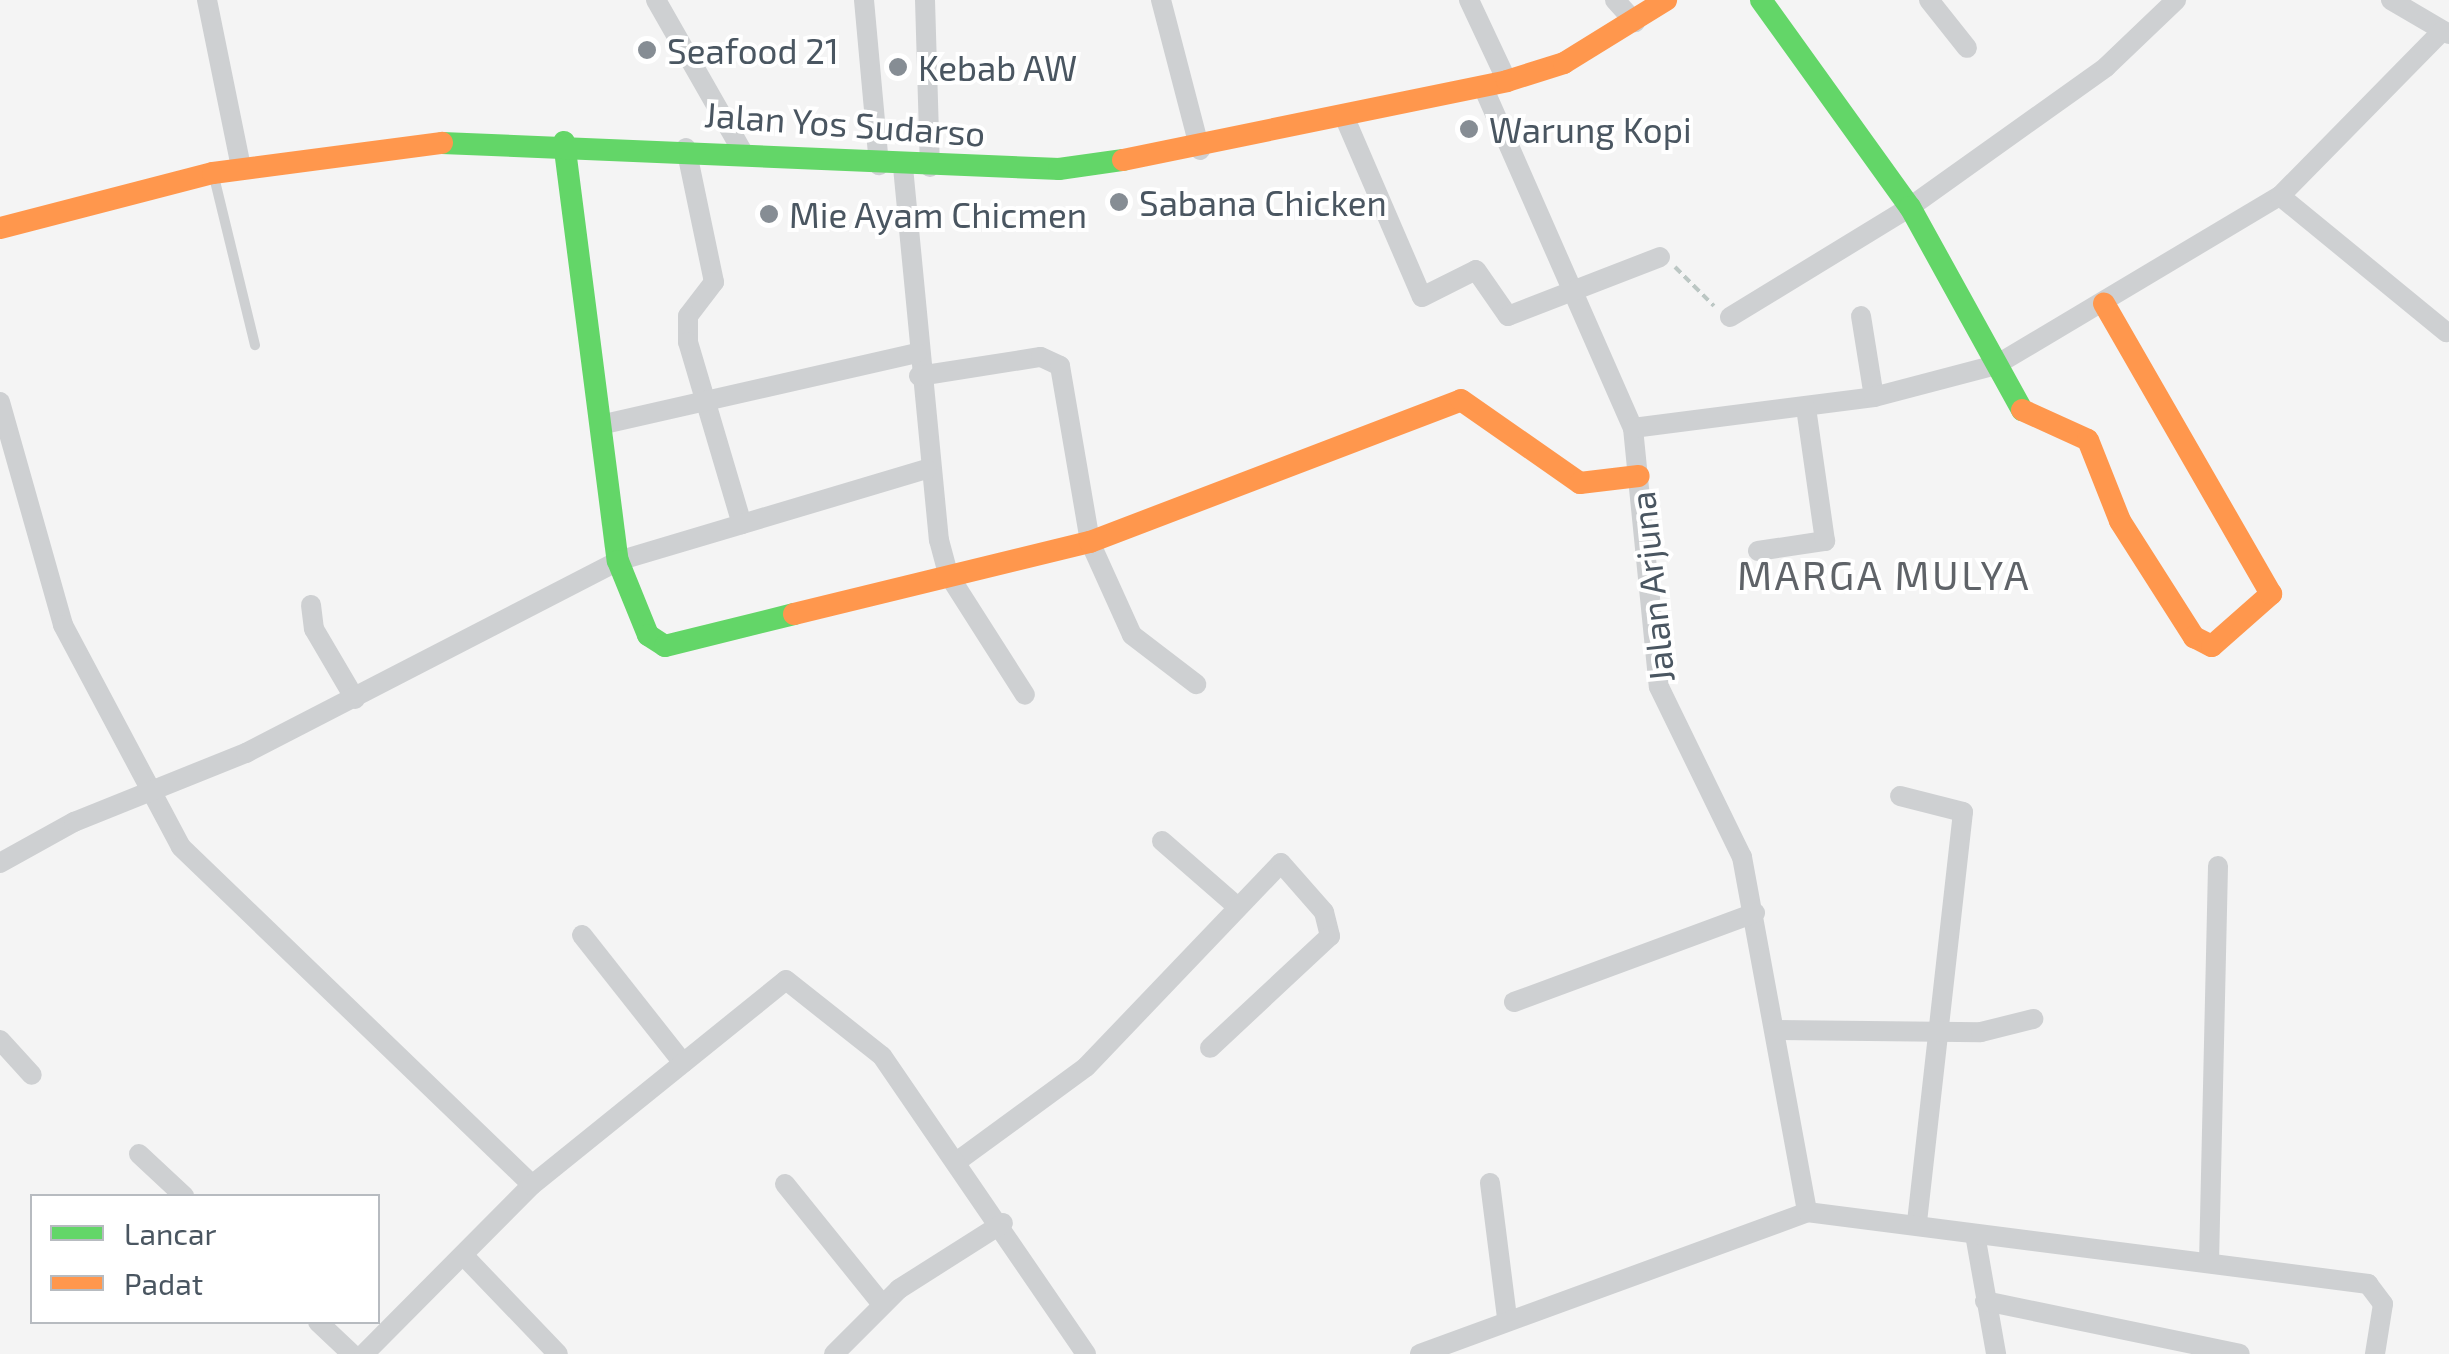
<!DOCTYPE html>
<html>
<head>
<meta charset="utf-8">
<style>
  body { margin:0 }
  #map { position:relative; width:2449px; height:1354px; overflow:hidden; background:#f4f4f4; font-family:"Exo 2",sans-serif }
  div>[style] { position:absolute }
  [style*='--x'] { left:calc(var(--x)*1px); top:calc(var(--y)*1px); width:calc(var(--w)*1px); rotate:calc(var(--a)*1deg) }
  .path>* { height:4px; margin-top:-2px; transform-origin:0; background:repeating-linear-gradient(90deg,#bcc7c4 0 8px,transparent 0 13px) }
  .lane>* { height:10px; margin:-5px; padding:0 5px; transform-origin:5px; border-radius:5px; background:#ced0d2 }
  .street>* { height:20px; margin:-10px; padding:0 10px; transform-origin:10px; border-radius:10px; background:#ced0d2 }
  .fast>* { height:22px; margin:-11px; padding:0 11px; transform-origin:11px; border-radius:11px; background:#63d668 }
  .slow>* { height:22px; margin:-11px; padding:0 11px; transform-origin:11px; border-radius:11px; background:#ff974d }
  .dots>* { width:28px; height:28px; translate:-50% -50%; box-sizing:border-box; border:5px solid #fff; border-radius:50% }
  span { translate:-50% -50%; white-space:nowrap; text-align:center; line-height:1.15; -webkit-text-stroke:8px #fff; paint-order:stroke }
  .poi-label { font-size:35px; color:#4a5661 }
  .left { translate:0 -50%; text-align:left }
  .street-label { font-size:35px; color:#4a5661 }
  .quarter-label { font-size:40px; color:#5f6368; letter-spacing:2.5px }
  .legend { position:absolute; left:30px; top:1194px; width:350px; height:130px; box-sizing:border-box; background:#fff; border:2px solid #b7bbc0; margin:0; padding:12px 18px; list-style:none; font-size:30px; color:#4a5661 }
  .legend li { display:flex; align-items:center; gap:20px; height:50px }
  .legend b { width:50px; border:2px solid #b7bbc0 }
</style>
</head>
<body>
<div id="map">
  <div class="path">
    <i style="--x:1675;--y:267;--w:55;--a:45"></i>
  </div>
  <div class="lane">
    <i style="--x:215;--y:181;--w:169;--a:76.3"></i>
  </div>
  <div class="street">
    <i style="--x:207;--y:0;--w:170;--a:78.5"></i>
    <i style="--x:656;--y:0;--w:174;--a:60.3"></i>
    <i style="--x:864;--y:0;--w:166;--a:84.8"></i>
    <i style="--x:925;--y:0;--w:167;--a:88.3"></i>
    <i style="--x:1161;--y:0;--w:155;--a:75.4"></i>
    <i style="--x:1469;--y:0;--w:89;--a:64.9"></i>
    <i style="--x:1615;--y:0;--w:30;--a:48"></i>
    <i style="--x:1929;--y:0;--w:61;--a:51.6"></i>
    <i style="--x:2391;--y:0;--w:67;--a:30.4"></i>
    <i style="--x:1484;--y:89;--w:370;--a:66.3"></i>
    <i style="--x:1633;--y:428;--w:260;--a:84.3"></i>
    <i style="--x:1659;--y:687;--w:189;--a:64"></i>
    <i style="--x:1742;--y:857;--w:361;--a:79.6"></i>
    <i style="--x:1347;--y:123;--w:189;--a:66.7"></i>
    <i style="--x:1422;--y:297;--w:60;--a:-26.6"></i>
    <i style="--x:1476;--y:270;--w:56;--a:55.2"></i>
    <i style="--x:1508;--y:316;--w:163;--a:-21.2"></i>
    <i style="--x:686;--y:148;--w:137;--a:78.2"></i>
    <i style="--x:714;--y:282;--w:43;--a:127.4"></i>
    <i style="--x:688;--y:316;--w:26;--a:90"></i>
    <i style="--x:688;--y:342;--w:190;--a:73.5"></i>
    <i style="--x:903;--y:167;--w:375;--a:84.5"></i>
    <i style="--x:939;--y:540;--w:35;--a:75"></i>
    <i style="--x:948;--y:574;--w:143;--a:57.5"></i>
    <i style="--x:2280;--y:196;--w:215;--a:39.3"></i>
    <i style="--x:1861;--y:316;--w:82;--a:80.9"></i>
    <i style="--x:1730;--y:317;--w:211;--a:-31.4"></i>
    <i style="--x:1910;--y:207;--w:241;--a:-35.5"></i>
    <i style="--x:2106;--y:67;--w:97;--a:-43.7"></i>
    <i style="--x:919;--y:376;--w:123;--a:-8.9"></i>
    <i style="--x:1041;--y:357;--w:21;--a:25"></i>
    <i style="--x:1060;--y:366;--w:179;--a:80.3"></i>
    <i style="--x:1090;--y:542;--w:102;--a:65.7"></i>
    <i style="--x:1132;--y:635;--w:81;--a:37.4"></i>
    <i style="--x:0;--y:402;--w:232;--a:74.2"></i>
    <i style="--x:63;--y:625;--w:251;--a:62"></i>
    <i style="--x:181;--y:847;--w:487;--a:43.9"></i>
    <i style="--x:600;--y:425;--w:325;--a:-12.8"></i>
    <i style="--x:1633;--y:428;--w:243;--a:-7.3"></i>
    <i style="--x:1874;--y:397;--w:126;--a:-14.7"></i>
    <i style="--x:1996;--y:365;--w:330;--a:-30.8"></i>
    <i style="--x:2280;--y:196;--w:230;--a:-45.5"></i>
    <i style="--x:1758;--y:551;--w:68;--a:-8.5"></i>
    <i style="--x:1825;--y:541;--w:134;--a:-98.1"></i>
    <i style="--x:311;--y:605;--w:24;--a:83"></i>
    <i style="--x:314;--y:629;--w:81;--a:59.6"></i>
    <i style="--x:1900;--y:796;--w:65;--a:14.3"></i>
    <i style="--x:1963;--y:812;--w:415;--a:96.4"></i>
    <i style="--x:1162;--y:841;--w:94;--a:41.1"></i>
    <i style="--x:0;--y:863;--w:85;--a:-29"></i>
    <i style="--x:74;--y:822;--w:185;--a:-21.9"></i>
    <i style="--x:246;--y:753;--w:419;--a:-27.3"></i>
    <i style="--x:618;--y:561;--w:322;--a:-16.6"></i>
    <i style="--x:582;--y:935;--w:163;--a:51.7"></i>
    <i style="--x:1514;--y:1002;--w:257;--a:-20.3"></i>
    <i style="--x:1777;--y:1030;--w:204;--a:0.6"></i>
    <i style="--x:1981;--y:1032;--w:54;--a:-14"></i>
    <i style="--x:0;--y:1040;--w:47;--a:47.6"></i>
    <i style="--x:139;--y:1154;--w:62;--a:43"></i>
    <i style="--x:959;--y:1160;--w:157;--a:-36.2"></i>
    <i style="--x:1086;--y:1067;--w:282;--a:-46.3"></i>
    <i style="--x:1281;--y:863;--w:65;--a:48.7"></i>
    <i style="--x:1324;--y:912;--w:25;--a:76"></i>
    <i style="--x:1330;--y:936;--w:164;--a:137"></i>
    <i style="--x:1490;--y:1183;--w:135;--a:82.8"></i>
    <i style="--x:785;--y:1184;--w:154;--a:51.1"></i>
    <i style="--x:1976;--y:1240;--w:116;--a:80"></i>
    <i style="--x:463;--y:1255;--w:137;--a:46.2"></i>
    <i style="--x:2209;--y:1263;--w:397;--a:-88.7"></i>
    <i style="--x:1985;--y:1301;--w:260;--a:11.7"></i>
    <i style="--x:318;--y:1322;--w:47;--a:43.3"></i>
    <i style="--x:364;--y:1354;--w:238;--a:-45.2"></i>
    <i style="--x:532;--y:1185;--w:326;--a:-38.9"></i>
    <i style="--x:786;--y:980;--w:122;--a:38.4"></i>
    <i style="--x:882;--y:1056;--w:361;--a:55.6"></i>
    <i style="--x:834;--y:1354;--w:92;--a:-45"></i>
    <i style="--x:899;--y:1289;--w:123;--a:-32.4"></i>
    <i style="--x:1420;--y:1354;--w:412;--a:-20.1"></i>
    <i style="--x:1807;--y:1212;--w:566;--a:7.31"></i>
    <i style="--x:2368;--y:1284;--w:25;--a:53"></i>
    <i style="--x:2383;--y:1304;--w:51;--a:99.1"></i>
  </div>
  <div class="fast">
    <i style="--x:1761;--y:0;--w:255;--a:54.3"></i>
    <i style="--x:1910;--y:207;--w:232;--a:61.1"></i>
    <i style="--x:564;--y:142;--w:422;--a:82.7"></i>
    <i style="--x:618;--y:561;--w:80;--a:67.9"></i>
    <i style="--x:648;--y:635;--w:20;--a:33"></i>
    <i style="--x:665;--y:646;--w:133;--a:-13.9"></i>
    <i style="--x:442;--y:143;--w:618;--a:2.41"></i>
    <i style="--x:1059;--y:169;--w:65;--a:-8"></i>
  </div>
  <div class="slow">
    <i style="--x:1123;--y:160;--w:392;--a:-11.6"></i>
    <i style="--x:1507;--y:81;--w:60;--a:-17.5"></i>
    <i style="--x:1564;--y:63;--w:120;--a:-31.7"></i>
    <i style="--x:0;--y:228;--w:220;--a:-14.5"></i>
    <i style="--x:213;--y:173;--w:231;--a:-7.5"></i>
    <i style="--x:2022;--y:410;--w:72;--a:24.4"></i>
    <i style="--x:2088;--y:440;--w:87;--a:68.4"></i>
    <i style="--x:2120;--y:521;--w:138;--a:57.5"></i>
    <i style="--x:2194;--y:637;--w:20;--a:27"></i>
    <i style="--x:2212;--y:646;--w:79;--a:-41.4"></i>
    <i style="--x:2271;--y:594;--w:335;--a:-119.9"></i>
    <i style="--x:794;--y:614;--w:305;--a:-13.7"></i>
    <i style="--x:1090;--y:542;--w:397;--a:-20.9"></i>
    <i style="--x:1461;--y:400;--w:145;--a:34.9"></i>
    <i style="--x:1580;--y:483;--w:59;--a:-6.8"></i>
  </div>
  <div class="dots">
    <i style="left:647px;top:50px;background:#868d94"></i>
    <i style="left:898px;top:67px;background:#868d94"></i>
    <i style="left:1469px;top:129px;background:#868d94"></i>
    <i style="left:1119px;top:202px;background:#868d94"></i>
    <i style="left:769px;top:214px;background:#868d94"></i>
  </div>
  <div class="poi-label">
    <span class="left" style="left:667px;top:50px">Seafood 21</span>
    <span class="left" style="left:918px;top:67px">Kebab AW</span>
    <span class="left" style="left:1489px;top:129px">Warung Kopi</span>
    <span class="left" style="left:1139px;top:202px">Sabana Chicken</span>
    <span class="left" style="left:789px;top:214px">Mie Ayam Chicmen</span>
  </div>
  <div class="street-label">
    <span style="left:845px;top:123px;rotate:4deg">Jalan Yos Sudarso</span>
    <span style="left:1651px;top:587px;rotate:-96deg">Jalan Arjuna</span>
  </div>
  <div class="quarter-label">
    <span style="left:1884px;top:574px">MARGA MULYA</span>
  </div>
  <ul class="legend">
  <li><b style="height:12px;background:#63d668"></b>Lancar</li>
  <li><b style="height:12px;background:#ff974d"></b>Padat</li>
  </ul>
</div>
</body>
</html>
